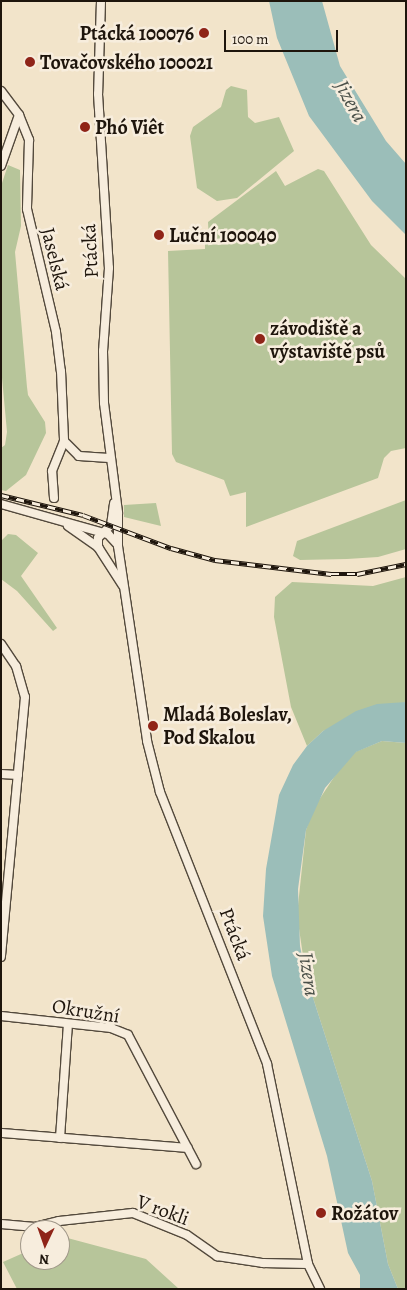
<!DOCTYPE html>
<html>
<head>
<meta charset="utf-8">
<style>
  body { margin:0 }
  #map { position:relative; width:407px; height:1290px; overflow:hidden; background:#f2e4ca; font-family:Alegreya,serif }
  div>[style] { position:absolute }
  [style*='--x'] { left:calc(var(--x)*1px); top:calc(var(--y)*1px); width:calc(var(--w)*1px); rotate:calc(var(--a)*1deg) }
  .green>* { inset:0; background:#b7c59a }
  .water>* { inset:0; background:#9bbeb9 }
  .roads { filter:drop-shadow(1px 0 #53493c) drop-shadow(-1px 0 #53493c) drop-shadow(0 1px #53493c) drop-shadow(0 -1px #53493c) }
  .minor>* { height:8px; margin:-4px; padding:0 4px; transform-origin:4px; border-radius:4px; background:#f7eddd }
  .rail>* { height:4.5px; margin-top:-2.25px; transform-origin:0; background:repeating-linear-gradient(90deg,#f7eddd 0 8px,#1e150c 0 16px); box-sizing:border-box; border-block:1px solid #1e150c }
  .dots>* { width:14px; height:14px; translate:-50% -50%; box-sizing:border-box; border:2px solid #f7eddd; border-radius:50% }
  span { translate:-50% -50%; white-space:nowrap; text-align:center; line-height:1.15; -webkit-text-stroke:5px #f7eddd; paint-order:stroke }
  .poi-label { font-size:20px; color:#1e150c; font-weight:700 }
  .right { translate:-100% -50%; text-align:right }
  .left { translate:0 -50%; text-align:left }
  .street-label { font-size:20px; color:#1e150c }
  .water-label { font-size:21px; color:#4a5049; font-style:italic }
  .frame { position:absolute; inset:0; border:2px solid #1e150c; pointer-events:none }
  .north { position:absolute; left:20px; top:1220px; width:50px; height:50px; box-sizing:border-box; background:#f7eddd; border:1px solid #a09789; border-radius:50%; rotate:183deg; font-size:14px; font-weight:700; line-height:20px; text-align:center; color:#1e150c }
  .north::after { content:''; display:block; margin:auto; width:18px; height:22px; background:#8f2418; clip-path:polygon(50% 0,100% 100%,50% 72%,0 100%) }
  .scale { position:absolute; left:224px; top:30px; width:114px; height:22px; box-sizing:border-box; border:2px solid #1e150c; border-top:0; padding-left:6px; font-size:15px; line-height:18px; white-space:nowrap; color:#1e150c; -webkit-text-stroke:4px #f7eddd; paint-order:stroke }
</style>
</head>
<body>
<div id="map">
  <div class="green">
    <i style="clip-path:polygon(231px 86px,247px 90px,248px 117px,255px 123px,279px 117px,294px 151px,237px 198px,217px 201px,197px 188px,190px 136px,193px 127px,221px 107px,226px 90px)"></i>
    <i style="clip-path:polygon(8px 165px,20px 170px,21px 226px,15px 252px,27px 387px,28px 395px,45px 422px,46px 433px,26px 475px,6px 491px,1px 490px,1px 448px,5px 445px,7px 432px,1px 367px,1px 186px)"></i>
    <i style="clip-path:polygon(318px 169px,324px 171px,371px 245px,406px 279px,406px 448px,391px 451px,384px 458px,378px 478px,246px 527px,246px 492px,230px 496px,224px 480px,176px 462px,172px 454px,168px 251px,205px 249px,205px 243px,209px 242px,208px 222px,276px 171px,285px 186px)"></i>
    <i style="clip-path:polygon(406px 500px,406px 549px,378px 557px,347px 559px,300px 560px,293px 556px,297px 541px)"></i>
    <i style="clip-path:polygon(156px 503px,161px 526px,124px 517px,124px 505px)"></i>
    <i style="clip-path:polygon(8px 534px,16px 535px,38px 553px,21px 576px,57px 628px,53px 631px,17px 591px,1px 579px,1px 541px)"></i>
    <i style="clip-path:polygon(406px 577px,406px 702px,323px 731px,307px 746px,291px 707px,274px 617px,275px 597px,292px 582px,373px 586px)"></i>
    <i style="clip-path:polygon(382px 741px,406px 743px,406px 1289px,398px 1289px,388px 1264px,372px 1181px,306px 976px,297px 915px,306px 830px,313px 809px,342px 765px,355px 752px)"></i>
    <i style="clip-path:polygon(60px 1236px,146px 1259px,179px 1289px,17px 1289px,3px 1262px,30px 1250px,30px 1260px,60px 1260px)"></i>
  </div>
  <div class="water">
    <i style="clip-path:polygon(269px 1px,322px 1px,340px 66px,386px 141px,406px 164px,406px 235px,372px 201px,309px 116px,277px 38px)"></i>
    <i style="clip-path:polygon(406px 702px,406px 743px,382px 741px,356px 752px,325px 788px,306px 830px,298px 889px,300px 946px,306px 976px,372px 1181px,388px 1264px,398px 1289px,360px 1289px,360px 1275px,348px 1253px,327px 1156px,272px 976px,263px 916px,266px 869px,279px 795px,293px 765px,307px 746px,323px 731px,356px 711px,377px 704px)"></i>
  </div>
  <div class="roads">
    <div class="minor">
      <i style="--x:101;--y:1;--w:93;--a:91.8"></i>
      <i style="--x:98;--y:94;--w:174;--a:86.4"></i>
      <i style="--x:109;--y:268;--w:83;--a:94.1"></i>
      <i style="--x:103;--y:351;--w:52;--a:88.9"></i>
      <i style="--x:104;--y:403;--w:111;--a:82.7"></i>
      <i style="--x:118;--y:513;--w:33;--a:90"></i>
      <i style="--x:118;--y:546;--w:197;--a:81.5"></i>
      <i style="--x:147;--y:741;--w:53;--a:75.7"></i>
      <i style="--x:160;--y:792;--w:292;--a:68.5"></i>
      <i style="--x:267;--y:1064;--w:204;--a:78.4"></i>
      <i style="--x:308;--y:1264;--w:28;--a:64"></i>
      <i style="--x:1;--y:91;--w:30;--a:53"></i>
      <i style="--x:19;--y:115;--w:27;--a:68"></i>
      <i style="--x:29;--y:140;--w:69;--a:91.7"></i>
      <i style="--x:27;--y:209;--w:126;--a:76.7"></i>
      <i style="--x:56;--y:332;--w:39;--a:83"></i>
      <i style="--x:61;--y:371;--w:70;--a:87.5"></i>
      <i style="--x:64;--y:441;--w:21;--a:45"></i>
      <i style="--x:79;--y:456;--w:30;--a:4"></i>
      <i style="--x:1;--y:166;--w:54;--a:-70.6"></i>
      <i style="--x:54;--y:498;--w:27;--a:-94"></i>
      <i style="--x:52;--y:471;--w:32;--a:-68"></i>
      <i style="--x:1;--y:504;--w:111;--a:15.7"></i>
      <i style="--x:108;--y:534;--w:13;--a:48"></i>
      <i style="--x:68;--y:526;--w:37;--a:35"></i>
      <i style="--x:98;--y:547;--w:46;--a:57.3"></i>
      <i style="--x:98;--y:547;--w:9;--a:-90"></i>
      <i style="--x:98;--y:538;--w:18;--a:-45"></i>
      <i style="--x:111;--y:525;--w:22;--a:-82"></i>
      <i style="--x:1;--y:644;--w:27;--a:56"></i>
      <i style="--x:16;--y:666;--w:32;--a:74"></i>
      <i style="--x:25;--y:697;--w:261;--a:95.3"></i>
      <i style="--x:1;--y:774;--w:17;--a:3"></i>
      <i style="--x:1;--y:1016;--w:111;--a:6.2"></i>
      <i style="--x:111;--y:1028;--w:18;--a:22"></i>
      <i style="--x:128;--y:1035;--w:146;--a:62.2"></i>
      <i style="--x:1;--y:1133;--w:187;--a:4.6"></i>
      <i style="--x:60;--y:1138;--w:114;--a:-86"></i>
      <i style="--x:1;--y:1224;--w:34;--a:5"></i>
      <i style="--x:35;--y:1227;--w:25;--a:-14"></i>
      <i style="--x:59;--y:1221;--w:74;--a:-6.2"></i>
      <i style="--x:133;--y:1213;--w:58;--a:22.2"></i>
      <i style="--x:187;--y:1235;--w:37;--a:35"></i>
      <i style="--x:217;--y:1256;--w:47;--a:8.7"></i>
      <i style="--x:263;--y:1263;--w:45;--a:1.3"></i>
    </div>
  </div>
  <div class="rail">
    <i style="--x:1;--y:495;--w:84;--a:13.7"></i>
    <i style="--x:83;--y:515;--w:94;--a:20.6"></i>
    <i style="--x:171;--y:548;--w:46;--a:15.3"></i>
    <i style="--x:215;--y:560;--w:117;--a:6.9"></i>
    <i style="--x:331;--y:574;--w:26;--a:0"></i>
    <i style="--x:357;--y:574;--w:50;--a:-11.5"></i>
  </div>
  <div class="dots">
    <i style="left:204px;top:33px;background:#8f2418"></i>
    <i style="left:30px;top:62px;background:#8f2418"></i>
    <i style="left:85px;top:127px;background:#8f2418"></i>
    <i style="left:159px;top:235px;background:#8f2418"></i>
    <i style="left:260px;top:339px;background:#8f2418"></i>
    <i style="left:153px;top:726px;background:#8f2418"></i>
    <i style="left:321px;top:1213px;background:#8f2418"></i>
  </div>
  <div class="poi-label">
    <span class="right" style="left:194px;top:33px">Ptácká 100076</span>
    <span class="left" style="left:40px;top:62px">Tovačovského 100021</span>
    <span class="left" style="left:95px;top:127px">Phó Viêt</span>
    <span class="left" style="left:169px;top:235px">Luční 100040</span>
    <span class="left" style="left:270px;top:340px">závodiště a<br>výstaviště psů</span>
    <span class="left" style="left:163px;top:726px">Mladá Boleslav,<br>Pod Skalou</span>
    <span class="left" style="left:331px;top:1213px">Rožátov</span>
  </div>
  <div class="street-label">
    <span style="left:90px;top:251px;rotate:-93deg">Ptácká</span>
    <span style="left:55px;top:259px;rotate:76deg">Jaselská</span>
    <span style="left:235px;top:934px;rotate:69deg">Ptácká</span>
    <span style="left:86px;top:1011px;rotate:9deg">Okružní</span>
    <span style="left:163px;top:1210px;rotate:20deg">V rokli</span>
  </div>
  <div class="water-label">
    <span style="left:351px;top:101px;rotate:61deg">Jizera</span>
    <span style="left:309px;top:974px;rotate:81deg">Jizera</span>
  </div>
  <div class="frame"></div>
  <div class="north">N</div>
  <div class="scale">100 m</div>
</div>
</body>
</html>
